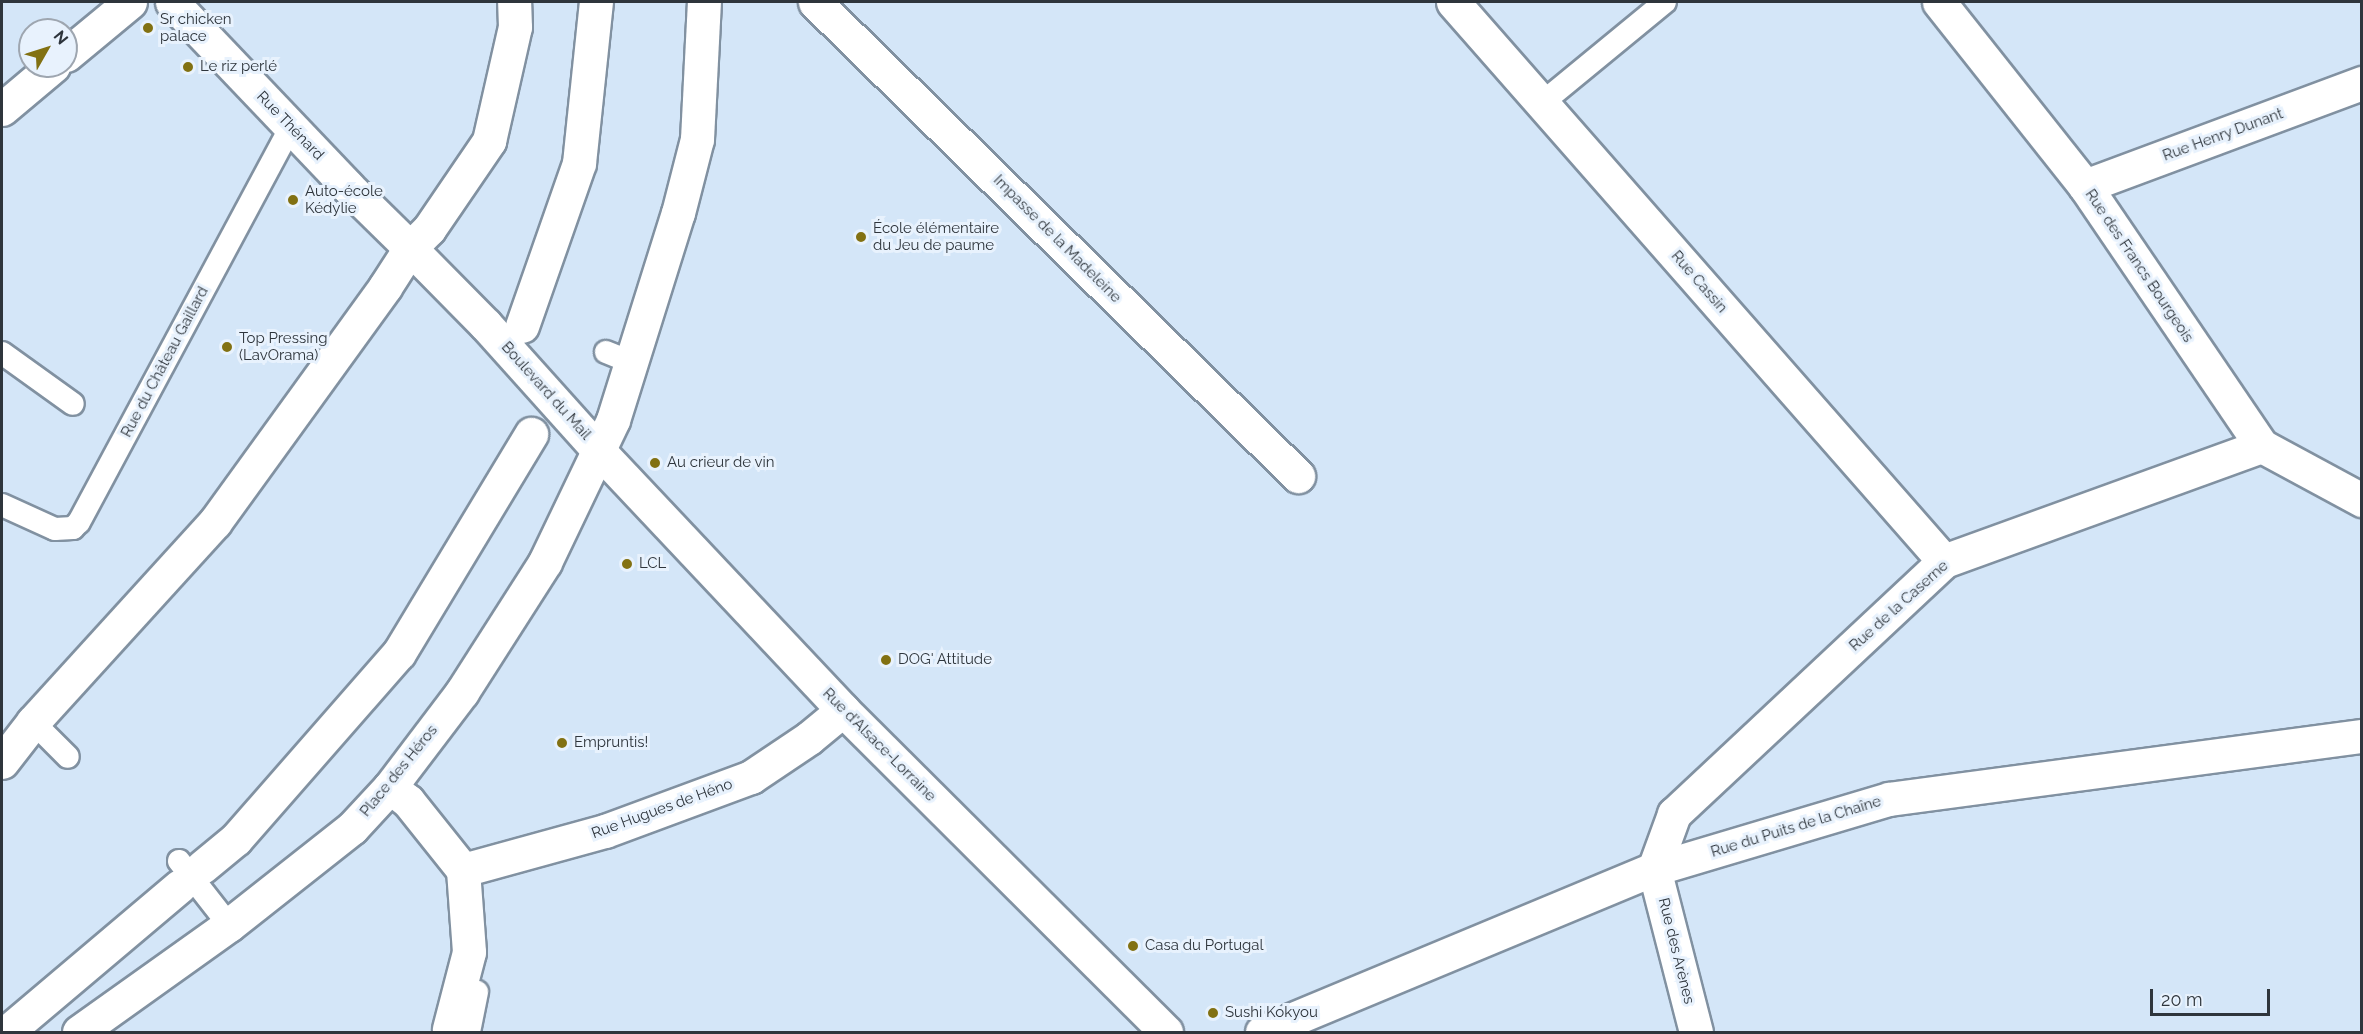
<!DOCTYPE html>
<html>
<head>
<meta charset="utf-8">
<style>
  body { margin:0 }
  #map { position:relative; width:2363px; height:1034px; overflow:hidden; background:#d4e6f8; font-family:Raleway,sans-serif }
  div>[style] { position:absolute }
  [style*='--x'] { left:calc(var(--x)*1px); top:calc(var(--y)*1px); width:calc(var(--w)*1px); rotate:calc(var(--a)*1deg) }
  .roads { filter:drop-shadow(2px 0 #8191a1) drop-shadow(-2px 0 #8191a1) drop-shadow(0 2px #8191a1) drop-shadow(0 -2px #8191a1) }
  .lane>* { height:22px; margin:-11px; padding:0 11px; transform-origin:11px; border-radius:11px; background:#fff }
  .street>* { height:33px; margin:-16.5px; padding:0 16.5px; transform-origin:16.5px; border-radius:16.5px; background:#fff }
  .secondary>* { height:33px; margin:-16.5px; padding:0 16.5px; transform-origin:16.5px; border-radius:16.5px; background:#fff }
  .dots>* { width:16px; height:16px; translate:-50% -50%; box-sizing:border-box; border:3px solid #e8f2fd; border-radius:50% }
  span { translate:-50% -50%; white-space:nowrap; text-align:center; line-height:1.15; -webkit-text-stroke:6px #e8f2fd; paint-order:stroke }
  .poi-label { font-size:15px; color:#2e353c }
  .left { translate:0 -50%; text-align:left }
  .street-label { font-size:15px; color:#2e353c }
  .frame { position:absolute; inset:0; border:3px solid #2e353c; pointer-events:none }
  .north { position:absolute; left:18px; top:18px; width:60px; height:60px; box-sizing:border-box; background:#e8f2fd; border:2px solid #9ea6b0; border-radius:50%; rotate:51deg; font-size:16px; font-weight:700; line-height:24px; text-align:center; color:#2e353c }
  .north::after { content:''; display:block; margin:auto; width:21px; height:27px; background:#827112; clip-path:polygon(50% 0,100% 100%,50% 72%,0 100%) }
  .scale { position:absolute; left:2150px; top:989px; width:120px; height:27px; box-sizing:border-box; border:3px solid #2e353c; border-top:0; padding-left:8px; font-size:18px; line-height:21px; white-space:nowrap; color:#2e353c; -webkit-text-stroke:4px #e8f2fd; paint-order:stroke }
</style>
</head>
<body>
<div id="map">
  <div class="roads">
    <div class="lane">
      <i style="--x:1542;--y:103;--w:159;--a:-39.4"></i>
      <i style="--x:606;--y:352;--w:29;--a:22"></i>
      <i style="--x:2;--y:353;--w:87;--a:35.7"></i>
      <i style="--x:2;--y:505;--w:58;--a:24.4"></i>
      <i style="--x:55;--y:529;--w:18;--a:-3"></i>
      <i style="--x:73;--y:528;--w:8;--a:-45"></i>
      <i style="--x:79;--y:522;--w:449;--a:-61.8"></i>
      <i style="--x:33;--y:722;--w:49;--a:45"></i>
      <i style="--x:179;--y:861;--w:81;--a:52"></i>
      <i style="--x:469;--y:1032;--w:41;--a:-78.7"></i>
    </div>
    <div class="street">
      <i style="--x:172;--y:2;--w:254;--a:46.4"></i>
      <i style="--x:347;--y:186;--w:88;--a:44.5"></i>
      <i style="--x:815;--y:2;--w:677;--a:44.46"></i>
      <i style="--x:1453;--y:2;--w:744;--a:48.71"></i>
      <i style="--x:66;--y:55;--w:83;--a:-39.6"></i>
      <i style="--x:2;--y:109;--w:67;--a:-40.1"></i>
      <i style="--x:2085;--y:186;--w:296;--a:-20.4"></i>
      <i style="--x:522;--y:326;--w:173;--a:-70.7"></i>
      <i style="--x:579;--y:163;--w:162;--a:-84"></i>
      <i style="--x:599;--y:451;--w:356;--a:46.7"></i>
      <i style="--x:843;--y:710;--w:456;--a:44.9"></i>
      <i style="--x:390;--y:787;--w:23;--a:38"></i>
      <i style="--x:408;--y:801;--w:88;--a:51.4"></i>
      <i style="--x:463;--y:870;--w:82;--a:85.8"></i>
      <i style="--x:469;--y:952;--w:80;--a:104.6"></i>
      <i style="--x:202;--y:867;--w:44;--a:-39.5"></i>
      <i style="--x:236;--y:839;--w:247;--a:-48.8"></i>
      <i style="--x:399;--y:653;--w:256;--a:-58.9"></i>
      <i style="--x:463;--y:870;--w:147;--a:-15.4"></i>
      <i style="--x:605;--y:831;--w:156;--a:-20.3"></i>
      <i style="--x:751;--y:777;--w:70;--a:-33.9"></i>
      <i style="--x:809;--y:738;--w:44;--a:-39.5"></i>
      <i style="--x:7;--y:1032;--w:226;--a:-40.2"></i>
      <i style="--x:1696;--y:1032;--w:168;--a:-104.4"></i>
      <i style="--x:1654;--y:869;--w:59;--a:-70"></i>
      <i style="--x:1674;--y:814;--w:370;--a:-43.1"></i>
      <i style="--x:1944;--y:561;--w:338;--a:-19.9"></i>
    </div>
    <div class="secondary">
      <i style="--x:1939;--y:2;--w:235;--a:51.6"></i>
      <i style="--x:2085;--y:186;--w:315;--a:55.8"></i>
      <i style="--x:2262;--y:446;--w:114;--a:28.4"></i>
      <i style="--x:410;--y:248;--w:108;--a:45.4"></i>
      <i style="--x:486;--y:325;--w:169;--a:48.1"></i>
      <i style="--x:2;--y:762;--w:51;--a:-52.2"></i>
      <i style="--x:33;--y:722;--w:270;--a:-47.7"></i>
      <i style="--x:215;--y:522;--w:290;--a:-54.1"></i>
      <i style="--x:385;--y:287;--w:46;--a:-57.3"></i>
      <i style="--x:410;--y:248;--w:27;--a:-45"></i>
      <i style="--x:429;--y:229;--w:107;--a:-55.7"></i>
      <i style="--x:489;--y:141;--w:117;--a:-77.2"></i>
      <i style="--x:515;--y:27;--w:25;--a:-92"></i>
      <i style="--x:79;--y:1032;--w:184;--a:-35.5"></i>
      <i style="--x:229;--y:925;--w:157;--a:-38.3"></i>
      <i style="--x:352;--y:828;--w:56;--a:-47.2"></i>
      <i style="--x:390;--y:787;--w:119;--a:-52.8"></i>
      <i style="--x:462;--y:692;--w:154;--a:-57.4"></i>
      <i style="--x:545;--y:562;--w:157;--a:-64.4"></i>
      <i style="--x:613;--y:420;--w:217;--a:-72.6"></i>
      <i style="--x:678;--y:213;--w:76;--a:-75.6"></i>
      <i style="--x:697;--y:139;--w:137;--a:-87.1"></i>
      <i style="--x:1262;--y:1032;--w:425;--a:-22.6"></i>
      <i style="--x:1654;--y:869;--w:245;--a:-16.6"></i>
      <i style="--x:1889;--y:799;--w:477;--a:-7.6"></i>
    </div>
  </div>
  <div class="dots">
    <i style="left:148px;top:28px;background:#827112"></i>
    <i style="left:188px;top:67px;background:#827112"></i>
    <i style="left:293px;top:200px;background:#827112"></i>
    <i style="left:861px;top:237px;background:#827112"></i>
    <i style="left:227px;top:347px;background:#827112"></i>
    <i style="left:655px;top:463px;background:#827112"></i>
    <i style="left:627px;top:564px;background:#827112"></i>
    <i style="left:886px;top:660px;background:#827112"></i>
    <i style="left:562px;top:743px;background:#827112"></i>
    <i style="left:1133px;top:946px;background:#827112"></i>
    <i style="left:1213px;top:1013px;background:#827112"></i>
  </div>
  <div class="poi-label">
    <span class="left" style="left:160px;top:28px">Sr chicken<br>palace</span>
    <span class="left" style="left:200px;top:67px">Le riz perlé</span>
    <span class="left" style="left:305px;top:200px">Auto-école<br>Kédylie</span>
    <span class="left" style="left:873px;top:237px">École élémentaire<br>du Jeu de paume</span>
    <span class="left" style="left:239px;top:347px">Top Pressing<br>(LavOrama)</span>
    <span class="left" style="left:667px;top:463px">Au crieur de vin</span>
    <span class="left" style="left:639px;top:564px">LCL</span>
    <span class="left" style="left:898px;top:660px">DOG' Attitude</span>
    <span class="left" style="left:574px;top:743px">Empruntis!</span>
    <span class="left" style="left:1145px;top:946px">Casa du Portugal</span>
    <span class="left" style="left:1225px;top:1013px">Sushi Kokyou</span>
  </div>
  <div class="street-label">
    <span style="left:290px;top:126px;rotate:46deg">Rue Thénard</span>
    <span style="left:2223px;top:135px;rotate:-20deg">Rue Henry Dunant</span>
    <span style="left:1057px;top:239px;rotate:45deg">Impasse de la Madeleine</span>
    <span style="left:2139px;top:266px;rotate:56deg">Rue des Francs Bourgeois</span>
    <span style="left:1699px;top:282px;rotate:49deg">Rue Cassin</span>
    <span style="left:165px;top:362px;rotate:-62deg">Rue du Château Gaillard</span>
    <span style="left:546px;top:391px;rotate:48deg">Boulevard du Mail</span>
    <span style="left:1899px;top:606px;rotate:-42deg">Rue de la Caserne</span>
    <span style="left:879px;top:745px;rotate:45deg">Rue d'Alsace-Lorraine</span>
    <span style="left:399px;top:771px;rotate:-51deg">Place des Héros</span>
    <span style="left:662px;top:809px;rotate:-20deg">Rue Hugues de Héno</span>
    <span style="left:1796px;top:827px;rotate:-17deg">Rue du Puits de la Chaîne</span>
    <span style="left:1676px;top:951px;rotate:76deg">Rue des Arènes</span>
  </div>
  <div class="frame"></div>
  <div class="north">N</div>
  <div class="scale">20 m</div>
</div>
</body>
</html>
